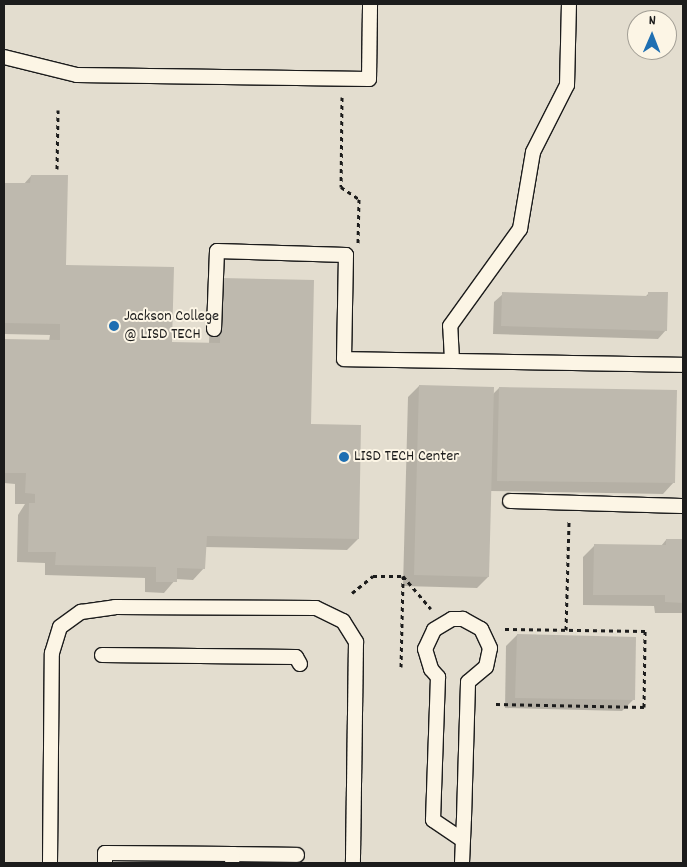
<!DOCTYPE html>
<html>
<head>
<meta charset="utf-8">
<style>
  body { margin:0 }
  #map { position:relative; width:687px; height:867px; overflow:hidden; background:#f3ecdd; font-family:Dekko,sans-serif }
  div>[style] { position:absolute }
  [style*='--x'] { left:calc(var(--x)*1px); top:calc(var(--y)*1px); width:calc(var(--w)*1px); rotate:calc(var(--a)*1deg) }
  .built>* { inset:0; background:#e3ddcf }
  .shadow>* { inset:0; background:#0003 }
  .building>* { inset:0; background:#beb9ae }
  .path>* { height:3px; margin-top:-1.5px; transform-origin:0; background:repeating-linear-gradient(90deg,#1c1c1c 0 4px,transparent 0 8px) }
  .roads { filter:drop-shadow(1px 0 #1c1c1c) drop-shadow(-1px 0 #1c1c1c) drop-shadow(0 1px #1c1c1c) drop-shadow(0 -1px #1c1c1c) }
  .lane>* { height:14px; margin:-7px; padding:0 7px; transform-origin:7px; border-radius:7px; background:#fcf5e5 }
  .dots>* { width:14px; height:14px; translate:-50% -50%; box-sizing:border-box; border:2px solid #fcf5e5; border-radius:50% }
  span { translate:-50% -50%; white-space:nowrap; text-align:center; line-height:1.15; -webkit-text-stroke:4px #fcf5e5; paint-order:stroke }
  .poi-label { font-size:16px; color:#1c1c1c }
  .left { translate:0 -50%; text-align:left }
  .frame { position:absolute; inset:0; border:5px solid #1c1c1c; pointer-events:none }
  .north { position:absolute; left:627px; top:10px; width:50px; height:50px; box-sizing:border-box; background:#fcf5e5; border:1px solid #a29e95; border-radius:50%; rotate:1deg; font-size:14px; font-weight:700; line-height:20px; text-align:center; color:#1c1c1c }
  .north::after { content:''; display:block; margin:auto; width:18px; height:22px; background:#1f6fb2; clip-path:polygon(50% 0,100% 100%,50% 72%,0 100%) }
</style>
</head>
<body>
<div id="map">
  <div class="built">
    <i style="clip-path:polygon(evenodd,4px 4px,683px 4px,683px 863px,4px 863px,4px 4px,637px 20px,667px 20px,667px 50px,637px 50px,637px 20px)"></i>
  </div>
  <div class="shadow">
    <i style="clip-path:polygon(31px 176px,64px 266px,171px 343px,209px 344px,211px 290px,310px 425px,358px 539px,347px 550px,205px 547px,204px 568px,193px 580px,176px 579px,164px 593px,145px 592px,145px 578px,45px 575px,45px 563px,17px 562px,18px 515px,25px 504px,15px 504px,15px 484px,4px 483px,4px 340px,49px 341px,50px 335px,4px 334px,4px 184px,23px 185px)"></i>
    <i style="clip-path:polygon(649px 293px,666px 330px,658px 339px,493px 334px,494px 302px,503px 294px,644px 298px)"></i>
    <i style="clip-path:polygon(419px 386px,492px 395px,499px 388px,674px 482px,663px 494px,490px 491px,488px 577px,477px 588px,403px 586px,408px 397px)"></i>
    <i style="clip-path:polygon(666px 540px,683px 541px,683px 613px,655px 613px,654px 606px,583px 605px,583px 557px,594px 546px,661px 546px)"></i>
    <i style="clip-path:polygon(517px 635px,633px 700px,622px 711px,505px 708px,506px 646px)"></i>
  </div>
  <div class="building">
    <i style="clip-path:polygon(31px 175px,68px 175px,66px 265px,174px 267px,172px 342px,220px 343px,221px 278px,314px 280px,311px 424px,361px 425px,359px 539px,207px 536px,205px 569px,177px 568px,177px 582px,156px 582px,156px 567px,55px 565px,56px 552px,28px 552px,29px 503px,35px 503px,35px 494px,25px 493px,26px 473px,4px 473px,4px 339px,60px 340px,60px 324px,4px 323px,4px 183px,30px 183px)"></i>
    <i style="clip-path:polygon(502px 292px,648px 296px,648px 292px,668px 292px,667px 331px,501px 326px)"></i>
    <i style="clip-path:polygon(419px 385px,494px 387px,489px 577px,414px 575px)"></i>
    <i style="clip-path:polygon(499px 387px,677px 390px,675px 483px,497px 481px)"></i>
    <i style="clip-path:polygon(666px 539px,683px 539px,683px 603px,665px 602px,665px 595px,593px 595px,594px 544px,666px 545px)"></i>
    <i style="clip-path:polygon(517px 634px,636px 637px,635px 700px,515px 698px)"></i>
  </div>
  <div class="path">
    <i style="--x:342;--y:97;--w:90;--a:90.6"></i>
    <i style="--x:341;--y:187;--w:22;--a:34"></i>
    <i style="--x:359;--y:199;--w:44;--a:91.3"></i>
    <i style="--x:57;--y:169;--w:59;--a:-89"></i>
    <i style="--x:352;--y:593;--w:27;--a:-39"></i>
    <i style="--x:373;--y:576;--w:30;--a:0"></i>
    <i style="--x:403;--y:576;--w:43;--a:49.7"></i>
    <i style="--x:566;--y:630;--w:109;--a:-88.4"></i>
    <i style="--x:401;--y:667;--w:91;--a:-88.7"></i>
    <i style="--x:496;--y:704;--w:148;--a:1.2"></i>
    <i style="--x:644;--y:707;--w:76;--a:-89.2"></i>
    <i style="--x:645;--y:631;--w:144;--a:-179.2"></i>
  </div>
  <div class="roads">
    <div class="lane">
      <i style="--x:4;--y:57;--w:75;--a:13.9"></i>
      <i style="--x:77;--y:75;--w:292;--a:0.8"></i>
      <i style="--x:369;--y:79;--w:75;--a:-89.2"></i>
      <i style="--x:214;--y:329;--w:78;--a:-87.8"></i>
      <i style="--x:217;--y:251;--w:129;--a:1.8"></i>
      <i style="--x:346;--y:255;--w:104;--a:91.1"></i>
      <i style="--x:344;--y:359;--w:339;--a:1"></i>
      <i style="--x:452;--y:360;--w:34;--a:-93"></i>
      <i style="--x:450;--y:326;--w:120;--a:-54.2"></i>
      <i style="--x:520;--y:229;--w:78;--a:-80.4"></i>
      <i style="--x:533;--y:152;--w:75;--a:-63.1"></i>
      <i style="--x:567;--y:85;--w:81;--a:-88.6"></i>
      <i style="--x:510;--y:501;--w:173;--a:1.7"></i>
      <i style="--x:102;--y:655;--w:194;--a:0.6"></i>
      <i style="--x:296;--y:657;--w:8;--a:60"></i>
      <i style="--x:233;--y:854;--w:64;--a:0.9"></i>
      <i style="--x:50;--y:863;--w:210;--a:-89.5"></i>
      <i style="--x:52;--y:653;--w:27;--a:-73"></i>
      <i style="--x:60;--y:627;--w:26;--a:-36"></i>
      <i style="--x:81;--y:612;--w:34;--a:-8"></i>
      <i style="--x:115;--y:607;--w:201;--a:0.3"></i>
      <i style="--x:316;--y:608;--w:30;--a:26"></i>
      <i style="--x:343;--y:621;--w:25;--a:58"></i>
      <i style="--x:356;--y:642;--w:221;--a:90.8"></i>
      <i style="--x:105;--y:863;--w:10;--a:-90"></i>
      <i style="--x:105;--y:853;--w:128;--a:0.4"></i>
      <i style="--x:233;--y:854;--w:9;--a:96"></i>
      <i style="--x:462;--y:863;--w:45;--a:-87.5"></i>
      <i style="--x:464;--y:818;--w:136;--a:-88.3"></i>
      <i style="--x:468;--y:682;--w:23;--a:-40"></i>
      <i style="--x:486;--y:667;--w:19;--a:-78"></i>
      <i style="--x:490;--y:648;--w:21;--a:-115"></i>
      <i style="--x:481;--y:629;--w:21;--a:-151"></i>
      <i style="--x:463;--y:619;--w:11;--a:180"></i>
      <i style="--x:452;--y:619;--w:21;--a:149"></i>
      <i style="--x:434;--y:630;--w:21;--a:115"></i>
      <i style="--x:425;--y:649;--w:21;--a:73"></i>
      <i style="--x:431;--y:669;--w:11;--a:49"></i>
      <i style="--x:438;--y:677;--w:143;--a:92"></i>
      <i style="--x:433;--y:820;--w:36;--a:34"></i>
    </div>
  </div>
  <div class="dots">
    <i style="left:114px;top:326px;background:#1f6fb2"></i>
    <i style="left:344px;top:457px;background:#1f6fb2"></i>
  </div>
  <div class="poi-label">
    <span class="left" style="left:124px;top:326px">Jackson College<br>@ LISD TECH</span>
    <span class="left" style="left:354px;top:457px">LISD TECH Center</span>
  </div>
  <div class="frame"></div>
  <div class="north">N</div>
</div>
</body>
</html>
